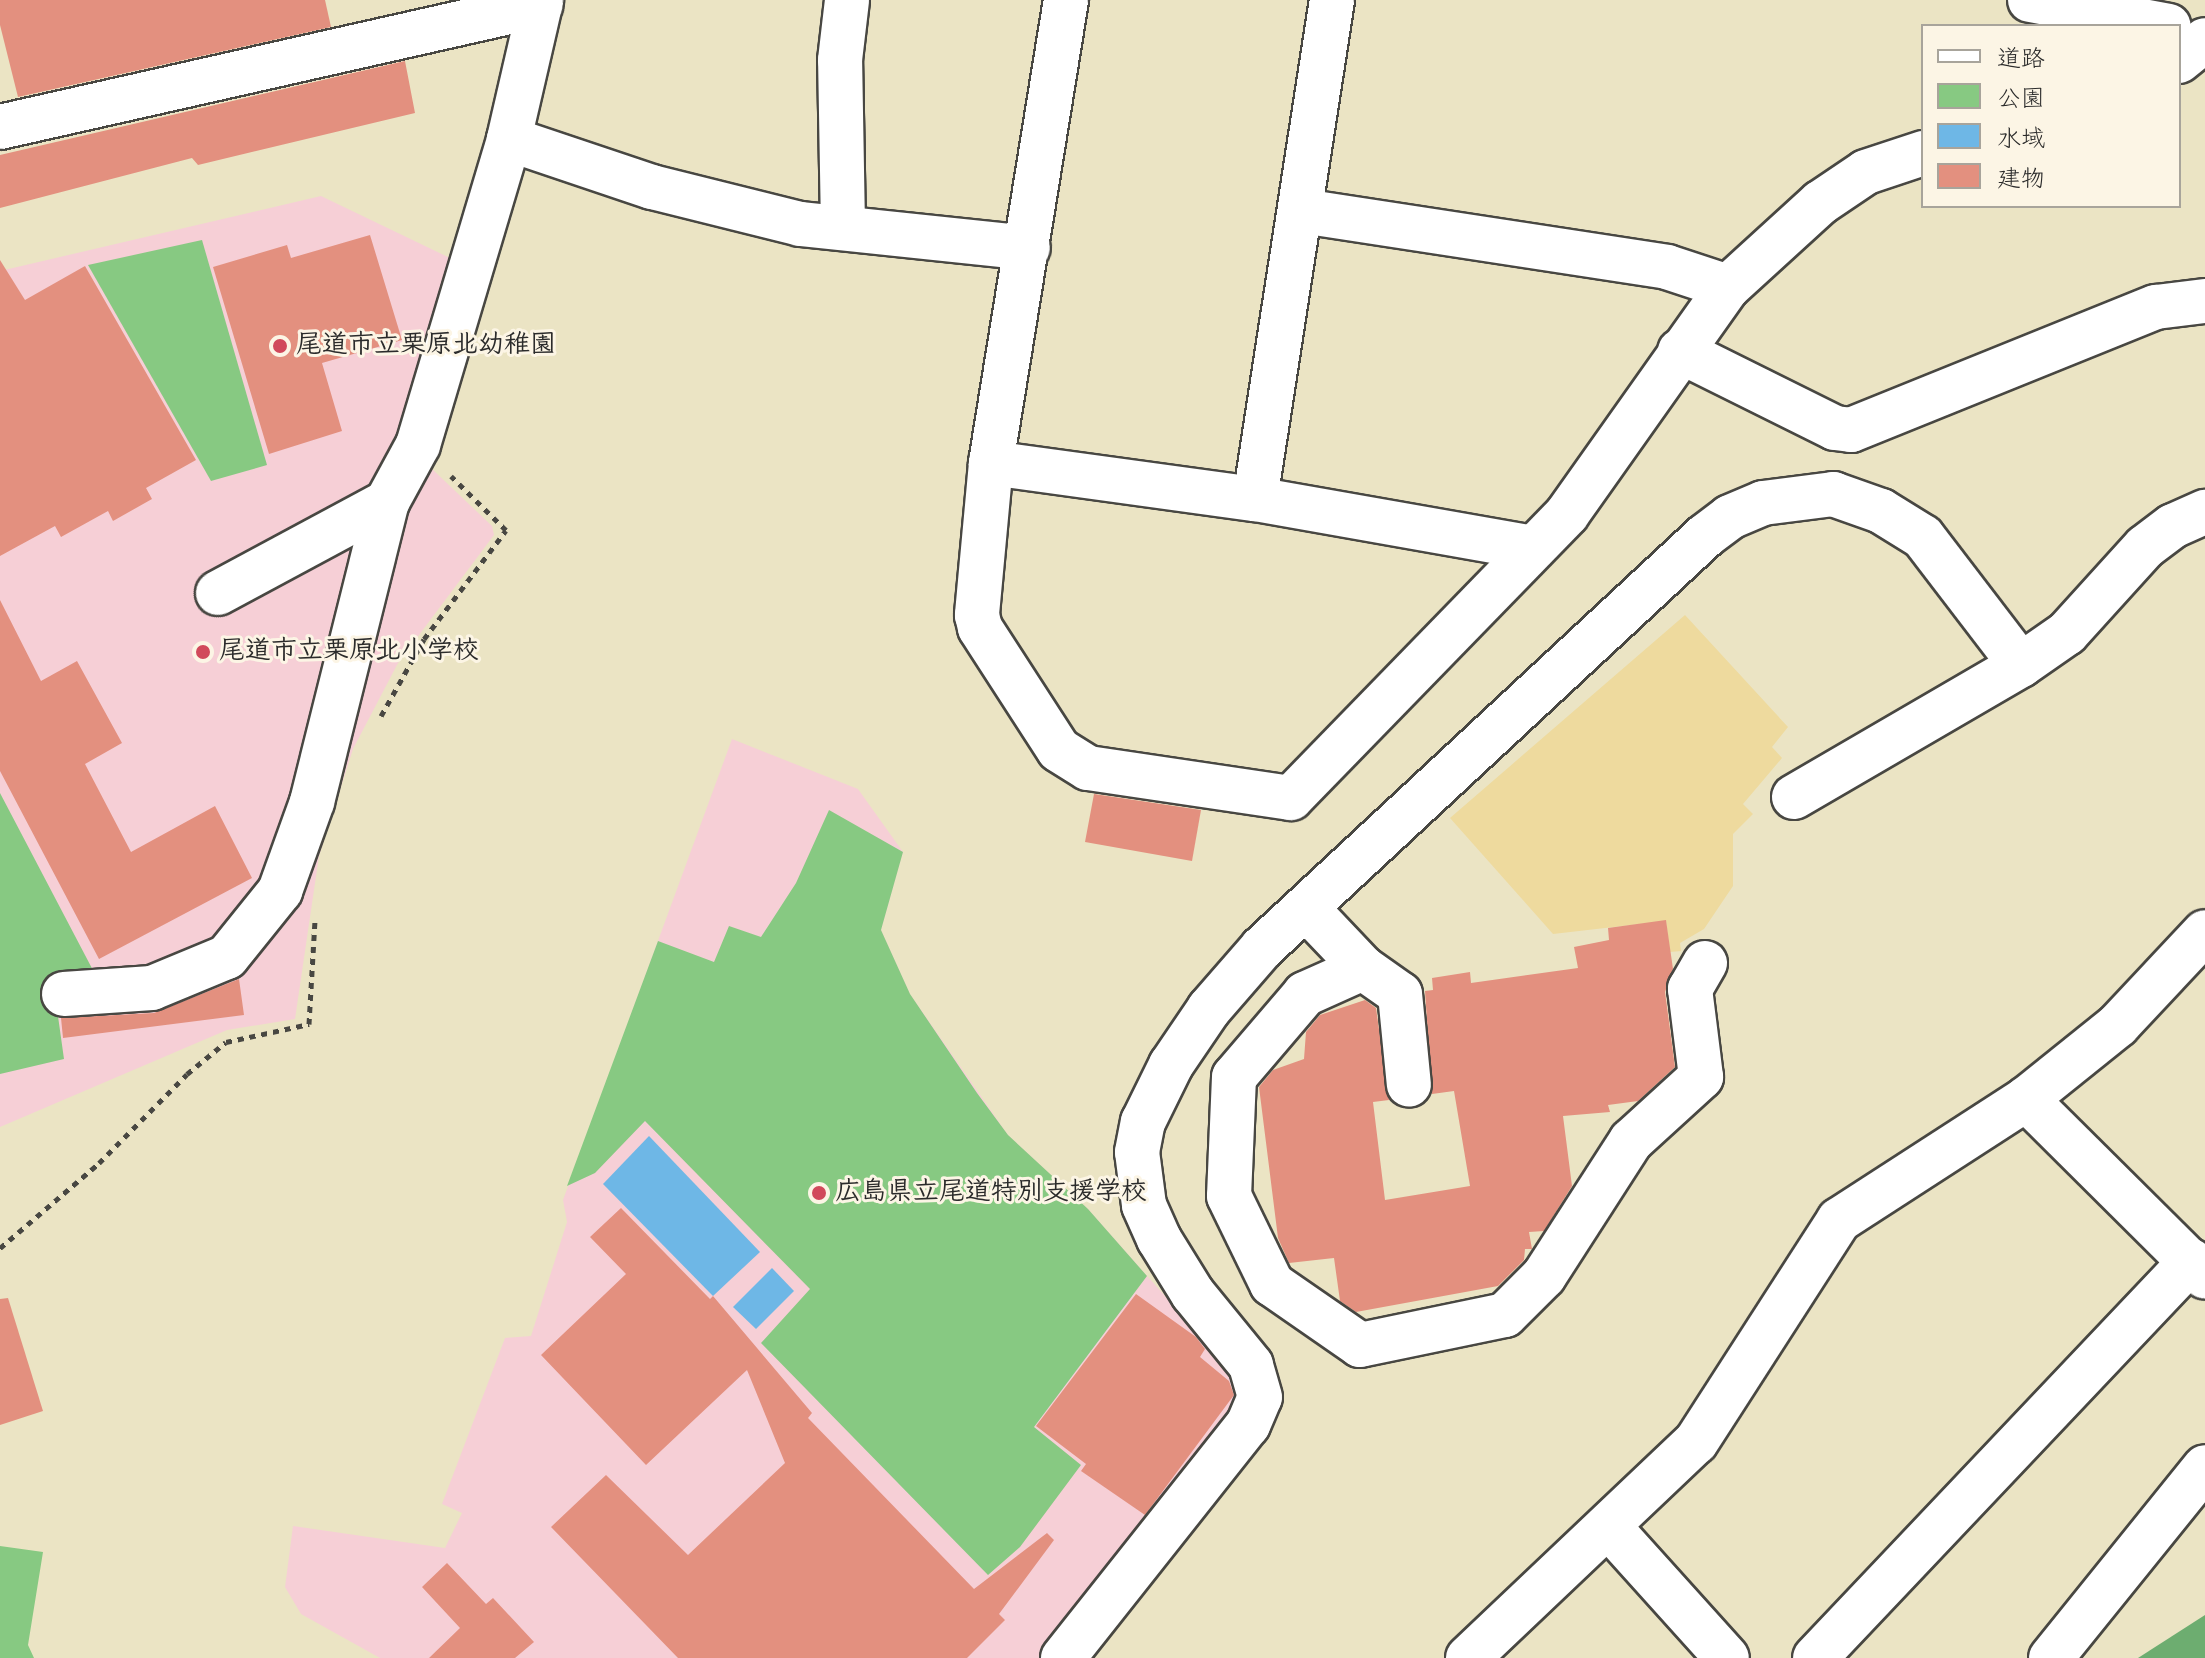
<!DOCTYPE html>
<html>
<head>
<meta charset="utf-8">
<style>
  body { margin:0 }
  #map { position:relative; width:2205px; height:1658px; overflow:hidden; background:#ebe4c4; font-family:Mynerve,"Klee One",sans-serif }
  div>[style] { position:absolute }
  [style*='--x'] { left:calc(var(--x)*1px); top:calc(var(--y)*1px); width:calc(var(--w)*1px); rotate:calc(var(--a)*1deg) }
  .built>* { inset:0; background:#f6cfd6 }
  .green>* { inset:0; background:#87c982 }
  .forest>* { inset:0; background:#6dad70 }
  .sand>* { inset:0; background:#eeda9e }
  .water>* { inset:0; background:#6eb7e6 }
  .building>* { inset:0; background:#e3907f }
  .path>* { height:5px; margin-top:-2.5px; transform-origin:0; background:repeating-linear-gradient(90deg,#484742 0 6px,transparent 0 12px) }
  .roads { filter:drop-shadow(2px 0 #484742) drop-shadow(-2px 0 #484742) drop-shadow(0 2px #484742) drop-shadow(0 -2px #484742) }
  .minor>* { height:44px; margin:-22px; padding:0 22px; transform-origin:22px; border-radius:22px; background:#fff }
  .dots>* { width:22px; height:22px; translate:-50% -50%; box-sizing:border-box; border:4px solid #fcf5e5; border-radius:50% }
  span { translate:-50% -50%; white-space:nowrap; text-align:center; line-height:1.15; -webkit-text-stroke:6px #fcf5e5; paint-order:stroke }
  .poi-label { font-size:26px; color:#2b2b2b; font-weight:700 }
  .left { translate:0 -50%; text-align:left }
  .legend { position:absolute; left:1921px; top:24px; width:260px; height:184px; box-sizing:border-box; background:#fcf5e5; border:2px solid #a8a49b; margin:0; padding:10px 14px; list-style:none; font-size:24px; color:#2b2b2b }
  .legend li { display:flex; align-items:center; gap:16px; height:40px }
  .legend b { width:40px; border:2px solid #a8a49b }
</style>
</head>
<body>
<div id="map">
  <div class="built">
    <i style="clip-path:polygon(321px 196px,450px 258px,394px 463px,430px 467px,492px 526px,494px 535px,398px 663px,353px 749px,319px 856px,295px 1019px,227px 1030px,0 1127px,0 271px)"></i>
    <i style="clip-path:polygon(732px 739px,858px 789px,903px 852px,881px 930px,910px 994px,1008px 1135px,1088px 1209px,1248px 1390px,1045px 1658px,380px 1658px,301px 1614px,285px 1587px,293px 1526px,445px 1548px,462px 1513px,442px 1504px,505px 1338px,531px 1336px,567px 1222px,563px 1200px)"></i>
  </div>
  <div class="green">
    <i style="clip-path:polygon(202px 240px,267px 465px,211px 481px,88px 265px)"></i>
    <i style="clip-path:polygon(0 793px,96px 976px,56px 1002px,64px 1059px,0 1074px)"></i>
    <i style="clip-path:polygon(829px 810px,903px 852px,881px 930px,910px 994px,977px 1093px,1008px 1135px,1088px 1209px,1147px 1276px,1034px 1427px,1081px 1465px,1020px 1547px,988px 1575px,761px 1343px,810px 1289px,645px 1121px,595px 1173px,567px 1186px,658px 941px,714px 962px,729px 926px,761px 937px,796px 883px)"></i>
    <i style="clip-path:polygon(0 1546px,43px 1552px,28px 1645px,34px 1658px,0 1658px)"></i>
  </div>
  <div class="forest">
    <i style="clip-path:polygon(2205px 1615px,2205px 1658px,2138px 1658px)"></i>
  </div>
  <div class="sand">
    <i style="clip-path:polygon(1685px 615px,1788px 727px,1772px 747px,1782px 758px,1743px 804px,1753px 814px,1733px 834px,1733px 886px,1704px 929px,1680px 943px,1681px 951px,1670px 952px,1666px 921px,1553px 934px,1450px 818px)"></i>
  </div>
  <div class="water">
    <i style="clip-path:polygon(649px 1136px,760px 1252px,713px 1296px,603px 1184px)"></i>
    <i style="clip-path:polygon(772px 1268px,794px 1291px,756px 1329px,733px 1307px)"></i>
  </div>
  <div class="building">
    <i style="clip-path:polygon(0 0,325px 0,331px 27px,18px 97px,0 25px)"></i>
    <i style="clip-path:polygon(405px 61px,415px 113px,198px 165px,192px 158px,0 208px,0 155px)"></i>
    <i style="clip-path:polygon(370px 235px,402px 340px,322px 363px,342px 431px,269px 454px,213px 267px,287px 245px,291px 258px)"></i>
    <i style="clip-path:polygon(0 260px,25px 300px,85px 266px,196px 460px,146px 488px,152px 499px,113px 521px,108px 511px,61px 537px,55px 526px,0 556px)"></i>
    <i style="clip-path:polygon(0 600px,41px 681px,77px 661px,122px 743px,85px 764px,131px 852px,215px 806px,252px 878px,99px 959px,0 771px)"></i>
    <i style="clip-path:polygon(1094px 794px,1201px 810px,1192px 861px,1085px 842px)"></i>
    <i style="clip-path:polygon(1666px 920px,1673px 969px,1665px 992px,1675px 1067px,1638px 1101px,1608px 1105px,1610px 1112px,1563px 1116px,1572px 1186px,1544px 1231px,1529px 1232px,1532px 1249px,1525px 1249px,1524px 1260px,1498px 1286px,1356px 1312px,1340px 1301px,1334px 1258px,1289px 1263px,1278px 1238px,1259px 1087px,1273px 1070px,1304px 1059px,1306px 1032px,1320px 1015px,1365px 1000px,1376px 1008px,1389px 1100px,1373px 1102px,1385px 1200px,1470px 1186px,1454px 1091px,1432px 1094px,1425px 991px,1433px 990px,1432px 978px,1470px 972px,1471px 983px,1578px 968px,1574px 947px,1609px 940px,1608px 928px)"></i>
    <i style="clip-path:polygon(239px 979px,244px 1015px,63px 1038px,61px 1018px,154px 1013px)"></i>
    <i style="clip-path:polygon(621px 1208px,710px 1299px,713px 1296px,812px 1413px,808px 1418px,974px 1589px,1047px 1533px,1054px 1540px,999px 1614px,1005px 1620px,967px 1658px,678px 1658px,551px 1527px,606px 1475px,688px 1555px,785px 1463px,747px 1370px,646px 1465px,541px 1355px,626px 1274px,590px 1237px)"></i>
    <i style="clip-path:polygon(1136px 1294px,1196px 1337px,1205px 1349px,1200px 1357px,1229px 1381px,1234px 1395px,1145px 1515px,1081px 1471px,1086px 1464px,1036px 1426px)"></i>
    <i style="clip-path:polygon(8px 1298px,43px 1411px,0 1425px,0 1299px)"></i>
    <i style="clip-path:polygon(447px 1563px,486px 1604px,493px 1598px,534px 1642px,515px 1658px,429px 1658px,460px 1628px,422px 1587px)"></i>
  </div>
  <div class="path">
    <i style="--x:381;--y:716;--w:88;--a:-60.8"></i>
    <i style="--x:424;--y:639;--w:136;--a:-53"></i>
    <i style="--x:506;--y:530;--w:77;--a:-135.5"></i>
    <i style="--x:0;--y:1248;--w:130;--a:-40.6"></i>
    <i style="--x:99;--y:1163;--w:125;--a:-45.3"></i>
    <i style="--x:187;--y:1074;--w:50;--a:-39.4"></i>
    <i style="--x:226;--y:1042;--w:85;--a:-12.2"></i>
    <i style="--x:309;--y:1024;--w:105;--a:-86.7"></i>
  </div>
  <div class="roads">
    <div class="minor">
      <i style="--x:1066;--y:0;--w:469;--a:99.2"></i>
      <i style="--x:991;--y:463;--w:153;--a:95.3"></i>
      <i style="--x:977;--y:615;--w:13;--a:77"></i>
      <i style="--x:980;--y:628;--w:145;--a:57.1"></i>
      <i style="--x:1059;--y:750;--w:34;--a:32"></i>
      <i style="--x:1088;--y:768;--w:205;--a:8.4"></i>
      <i style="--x:1291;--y:798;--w:396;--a:-45.8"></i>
      <i style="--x:1567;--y:514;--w:278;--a:-54.7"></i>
      <i style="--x:1728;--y:287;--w:125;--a:-42.4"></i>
      <i style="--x:1820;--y:203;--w:55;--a:-34"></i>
      <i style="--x:1866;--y:172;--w:60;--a:-18.4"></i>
      <i style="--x:2030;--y:0;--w:141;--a:10.6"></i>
      <i style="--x:2179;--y:61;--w:33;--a:-39"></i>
      <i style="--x:0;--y:127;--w:554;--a:-12.73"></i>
      <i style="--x:509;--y:139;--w:151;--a:18.6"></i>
      <i style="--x:652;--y:187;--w:153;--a:14"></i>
      <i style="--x:800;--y:224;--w:229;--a:6"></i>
      <i style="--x:1302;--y:211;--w:369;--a:8.7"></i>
      <i style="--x:1667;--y:267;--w:64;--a:18.2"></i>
      <i style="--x:843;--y:227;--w:167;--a:-91"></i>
      <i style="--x:840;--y:60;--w:60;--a:-83.3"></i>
      <i style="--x:1680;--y:351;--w:173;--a:26.4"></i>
      <i style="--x:1835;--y:428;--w:16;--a:7"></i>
      <i style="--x:1851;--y:430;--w:329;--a:-22"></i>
      <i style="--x:2156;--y:307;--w:49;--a:-7"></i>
      <i style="--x:991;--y:463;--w:266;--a:7.8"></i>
      <i style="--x:1255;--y:499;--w:282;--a:10"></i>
      <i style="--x:1255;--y:499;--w:505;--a:-81.23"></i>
      <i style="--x:218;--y:593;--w:192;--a:-28.3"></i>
      <i style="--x:1794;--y:797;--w:263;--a:-30.2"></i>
      <i style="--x:2021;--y:665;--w:56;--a:-34.8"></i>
      <i style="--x:2067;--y:633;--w:116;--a:-47.8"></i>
      <i style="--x:2145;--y:547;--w:35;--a:-37"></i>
      <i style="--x:2173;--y:526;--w:35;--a:-24"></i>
      <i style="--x:1306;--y:908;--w:83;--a:46.5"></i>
      <i style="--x:1363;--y:968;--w:45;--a:35.1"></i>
      <i style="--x:1400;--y:994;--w:91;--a:84.4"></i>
      <i style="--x:1363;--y:968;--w:64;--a:155.9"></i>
      <i style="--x:1305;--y:994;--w:109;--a:130.5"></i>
      <i style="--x:1234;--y:1077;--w:119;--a:92.4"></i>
      <i style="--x:1229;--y:1196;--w:98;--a:64"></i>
      <i style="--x:1272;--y:1284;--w:107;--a:34.7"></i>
      <i style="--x:1360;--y:1345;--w:148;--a:-11.7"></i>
      <i style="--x:1505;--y:1315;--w:55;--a:-45"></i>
      <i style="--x:1544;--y:1276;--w:161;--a:-57.2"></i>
      <i style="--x:1631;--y:1141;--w:95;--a:-42.4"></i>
      <i style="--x:1701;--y:1077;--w:89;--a:-97.1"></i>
      <i style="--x:1690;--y:989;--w:30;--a:-60"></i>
      <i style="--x:64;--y:994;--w:88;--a:-3.9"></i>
      <i style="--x:152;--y:988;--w:81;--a:-22.5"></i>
      <i style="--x:227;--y:957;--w:85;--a:-51.2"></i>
      <i style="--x:280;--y:891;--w:95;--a:-70.2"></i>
      <i style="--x:312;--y:802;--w:309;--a:-76"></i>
      <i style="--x:387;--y:502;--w:65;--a:-61.5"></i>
      <i style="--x:418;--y:445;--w:319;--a:-73.4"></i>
      <i style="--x:509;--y:139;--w:143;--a:-77"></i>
      <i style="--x:2026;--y:1099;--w:252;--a:44.8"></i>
      <i style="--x:1609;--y:1527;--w:176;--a:48"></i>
      <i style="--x:1063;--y:1658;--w:298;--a:-51.6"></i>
      <i style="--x:1248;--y:1425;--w:30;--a:-67"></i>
      <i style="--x:1260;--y:1397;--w:33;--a:-106"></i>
      <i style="--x:1251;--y:1365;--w:92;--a:-129.2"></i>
      <i style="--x:1193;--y:1294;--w:65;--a:-121.7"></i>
      <i style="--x:1159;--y:1239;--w:37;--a:-114"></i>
      <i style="--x:1144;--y:1205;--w:53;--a:-97.5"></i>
      <i style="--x:1137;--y:1152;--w:31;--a:-79"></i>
      <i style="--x:1143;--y:1122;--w:64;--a:-63.8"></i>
      <i style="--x:1171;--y:1065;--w:68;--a:-55.8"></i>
      <i style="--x:1209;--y:1009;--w:81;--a:-49"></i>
      <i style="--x:1262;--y:948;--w:605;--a:-42.92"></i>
      <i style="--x:1705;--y:536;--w:31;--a:-37"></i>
      <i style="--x:1730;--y:517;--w:36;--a:-23"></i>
      <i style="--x:1763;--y:503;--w:71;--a:-7.3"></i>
      <i style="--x:1833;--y:494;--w:51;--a:19.5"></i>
      <i style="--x:1881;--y:511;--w:49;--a:31.8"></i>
      <i style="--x:1923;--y:537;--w:161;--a:52.6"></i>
      <i style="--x:1468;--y:1658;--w:314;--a:-43.5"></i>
      <i style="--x:1696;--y:1442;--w:264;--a:-57.2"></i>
      <i style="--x:1839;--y:1220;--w:223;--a:-32.9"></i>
      <i style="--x:2026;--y:1099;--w:118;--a:-38.8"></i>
      <i style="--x:2118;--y:1025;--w:127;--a:-46.9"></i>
      <i style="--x:1815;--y:1658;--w:547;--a:-46.56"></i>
      <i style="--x:2051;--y:1658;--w:245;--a:-51.1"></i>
    </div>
  </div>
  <div class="dots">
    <i style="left:280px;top:346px;background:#d1495b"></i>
    <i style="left:203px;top:652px;background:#d1495b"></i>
    <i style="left:819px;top:1193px;background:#d1495b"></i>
  </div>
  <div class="poi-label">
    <span class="left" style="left:296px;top:346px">尾道市立栗原北幼稚園</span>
    <span class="left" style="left:219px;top:652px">尾道市立栗原北小学校</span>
    <span class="left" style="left:835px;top:1193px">広島県立尾道特別支援学校</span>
  </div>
  <ul class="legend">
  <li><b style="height:10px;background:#fff"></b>道路</li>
  <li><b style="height:22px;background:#87c982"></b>公園</li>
  <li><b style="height:22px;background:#6eb7e6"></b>水域</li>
  <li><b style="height:22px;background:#e3907f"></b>建物</li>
  </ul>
</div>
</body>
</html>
